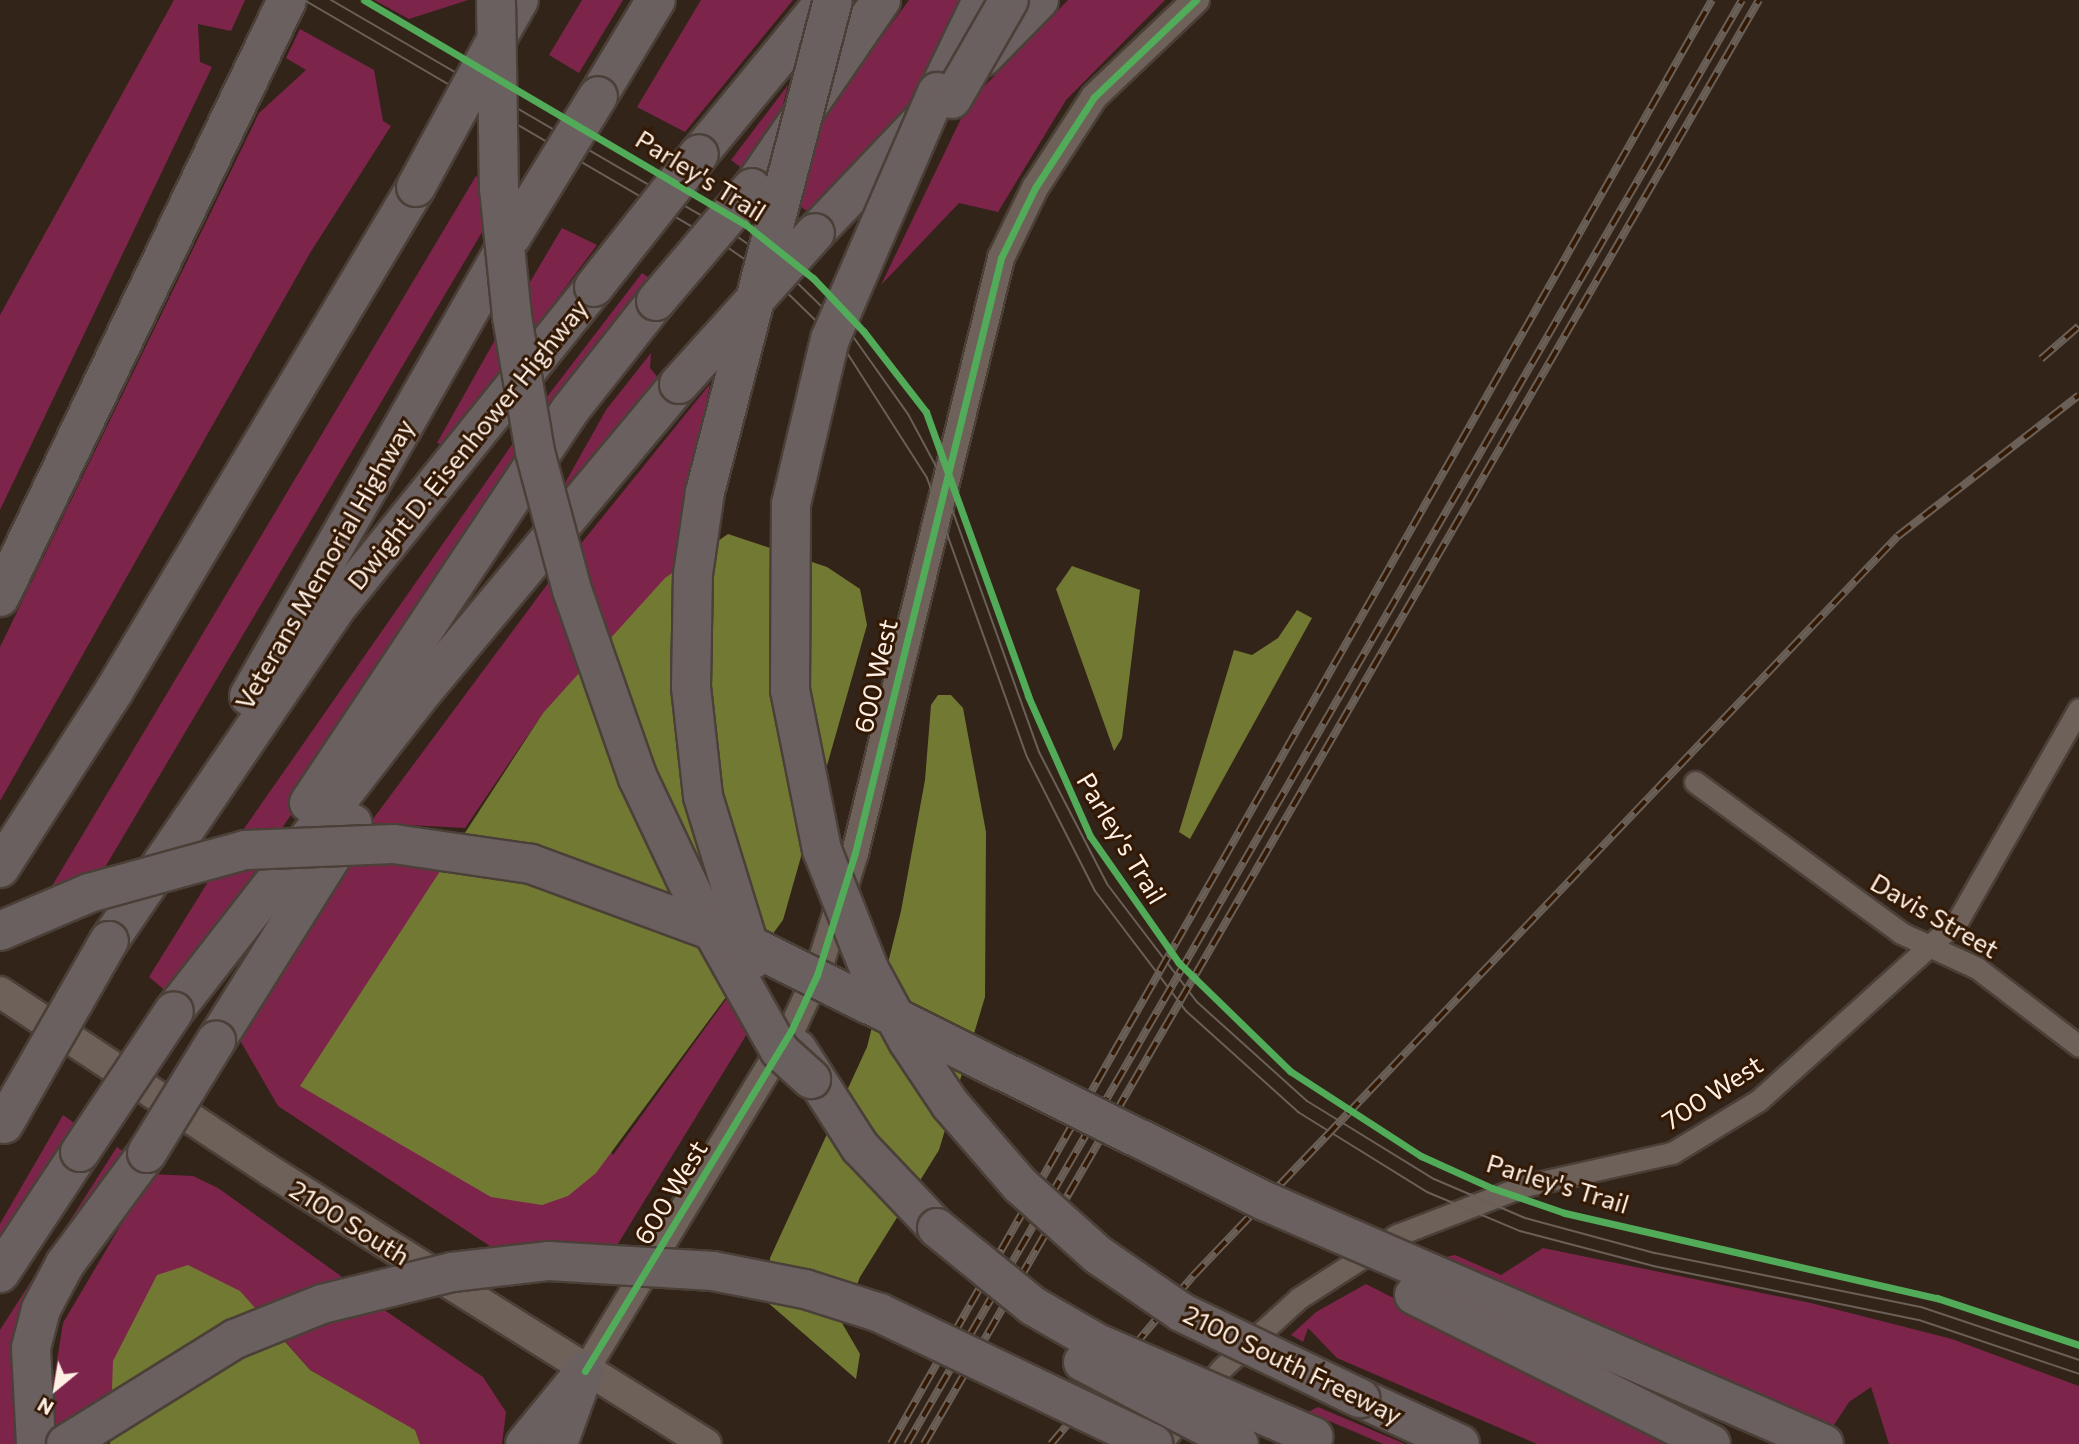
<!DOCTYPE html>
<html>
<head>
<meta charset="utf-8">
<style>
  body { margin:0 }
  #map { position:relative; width:2079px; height:1444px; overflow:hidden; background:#332419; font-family:Commissioner,sans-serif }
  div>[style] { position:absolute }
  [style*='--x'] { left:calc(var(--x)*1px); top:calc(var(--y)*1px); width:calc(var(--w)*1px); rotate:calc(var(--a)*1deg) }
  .green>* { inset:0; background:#7d244b }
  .water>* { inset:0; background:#717933 }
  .roads { filter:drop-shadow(2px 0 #4b4038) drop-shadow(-2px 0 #4b4038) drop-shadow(0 2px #4b4038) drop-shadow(0 -2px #4b4038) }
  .minor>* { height:21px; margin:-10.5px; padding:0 10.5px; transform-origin:10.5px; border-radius:10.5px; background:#6d615a }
  .tertiary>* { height:26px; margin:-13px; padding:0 13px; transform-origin:13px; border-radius:13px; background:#6d615a }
  .secondary>* { height:30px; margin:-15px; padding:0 15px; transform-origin:15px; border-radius:15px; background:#6d615a }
  .motorway>* { height:38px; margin:-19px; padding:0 19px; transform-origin:19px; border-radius:19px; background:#6b6060 }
  .tram>* { height:2px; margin:-1px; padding:0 1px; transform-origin:1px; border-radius:1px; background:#6a6057 }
  .rail>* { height:8px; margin-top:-4px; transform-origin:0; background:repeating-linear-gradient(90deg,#331904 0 16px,#6a6057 0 32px); box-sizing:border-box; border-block:2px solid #6a6057 }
  .bridges { filter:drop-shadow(2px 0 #4b4038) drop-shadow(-2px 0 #4b4038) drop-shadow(0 2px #4b4038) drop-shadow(0 -2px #4b4038) }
  .motorway-bridge>* { height:38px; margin:-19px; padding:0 19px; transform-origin:19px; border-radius:19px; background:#6b6060 }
  .cycleway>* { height:7px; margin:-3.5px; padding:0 3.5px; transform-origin:3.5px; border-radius:3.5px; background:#51ab58 }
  span { translate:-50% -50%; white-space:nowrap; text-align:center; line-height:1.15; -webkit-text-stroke:6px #331904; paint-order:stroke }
  .street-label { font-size:26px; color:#feefe5 }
  .north { position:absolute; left:21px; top:1353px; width:70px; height:70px; -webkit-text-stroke:5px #331904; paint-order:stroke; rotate:210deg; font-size:19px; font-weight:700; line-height:28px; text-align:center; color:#feefe5 }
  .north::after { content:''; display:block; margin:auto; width:24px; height:32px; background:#feefe5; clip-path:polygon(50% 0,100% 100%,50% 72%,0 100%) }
</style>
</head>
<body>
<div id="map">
  <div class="green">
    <i style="clip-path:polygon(174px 0,245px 0,231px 31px,198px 24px,200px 62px,212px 67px,0 510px,0 315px)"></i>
    <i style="clip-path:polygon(374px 0,468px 0,409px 19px)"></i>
    <i style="clip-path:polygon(582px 0,623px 0,579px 73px,549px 55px)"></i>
    <i style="clip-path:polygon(701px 0,793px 0,685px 132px,637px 107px)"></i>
    <i style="clip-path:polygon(909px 0,961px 0,905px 112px,810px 213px,798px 205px,819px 122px)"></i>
    <i style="clip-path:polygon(1068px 0,1165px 0,1066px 100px,998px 212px,959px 203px,881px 285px,969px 102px)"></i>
    <i style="clip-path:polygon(300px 29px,374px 70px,383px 121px,391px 126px,310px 253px,0 801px,0 647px,259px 113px,306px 70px,286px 58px)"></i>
    <i style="clip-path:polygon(788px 85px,774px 140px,748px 173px,731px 160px)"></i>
    <i style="clip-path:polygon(476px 176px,483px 181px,488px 222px,104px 869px,49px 891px)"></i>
    <i style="clip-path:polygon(562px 228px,597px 245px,529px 336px,523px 294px)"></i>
    <i style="clip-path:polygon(642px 273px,663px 287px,548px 443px,540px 406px)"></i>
    <i style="clip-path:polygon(500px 331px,506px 366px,440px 444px,437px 443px)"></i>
    <i style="clip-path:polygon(651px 353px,650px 368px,659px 379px,560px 492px,606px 410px)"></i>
    <i style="clip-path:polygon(710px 384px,673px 573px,603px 649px,575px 551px)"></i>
    <i style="clip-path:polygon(518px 436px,526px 473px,282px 828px,241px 833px)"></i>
    <i style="clip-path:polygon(552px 578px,583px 670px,543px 713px,465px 828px,370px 823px)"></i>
    <i style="clip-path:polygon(347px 861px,440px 864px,613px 1155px,730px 994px,750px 1029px,616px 1247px,499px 1252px,278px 1106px,238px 1037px)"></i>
    <i style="clip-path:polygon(256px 870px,174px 998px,149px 977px,211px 877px)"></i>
    <i style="clip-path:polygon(63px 1115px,84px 1130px,0 1256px,0 1224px)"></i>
    <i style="clip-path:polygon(117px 1147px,128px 1155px,74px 1240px,24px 1444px,0 1444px,0 1330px)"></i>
    <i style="clip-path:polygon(151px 1174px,193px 1176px,218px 1188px,352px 1284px,56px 1431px,52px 1392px,63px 1323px)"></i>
    <i style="clip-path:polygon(1543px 1248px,1811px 1303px,1952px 1339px,2030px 1368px,2079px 1386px,2079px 1444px,1889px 1444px,1871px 1387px,1849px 1402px,1832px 1428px,1441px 1258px,1455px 1255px,1501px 1275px)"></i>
    <i style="clip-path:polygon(1366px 1284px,1678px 1444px,1537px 1444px,1337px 1358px,1308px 1328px,1303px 1342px,1291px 1335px,1316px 1312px)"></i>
    <i style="clip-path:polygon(377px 1305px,483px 1377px,506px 1412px,502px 1444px,420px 1444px,414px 1430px,310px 1370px,283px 1339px)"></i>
    <i style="clip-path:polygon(1318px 1407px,1405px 1444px,1383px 1444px,1308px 1412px)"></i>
  </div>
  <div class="water">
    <i style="clip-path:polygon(728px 534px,827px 567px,860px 589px,867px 625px,783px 920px,596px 1173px,568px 1196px,542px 1205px,491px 1197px,300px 1086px,543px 713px,665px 578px)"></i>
    <i style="clip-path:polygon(1072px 566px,1140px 590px,1122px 738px,1114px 751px,1056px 589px)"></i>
    <i style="clip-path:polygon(1297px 610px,1312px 618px,1190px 839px,1179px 832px,1234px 650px,1252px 655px,1278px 638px)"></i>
    <i style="clip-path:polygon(938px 695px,951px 695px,963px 708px,986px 832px,985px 997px,939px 1150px,860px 1277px,842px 1323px,860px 1354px,856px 1379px,766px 1301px,770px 1258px,867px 1047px,901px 911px,925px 780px,931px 705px)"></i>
    <i style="clip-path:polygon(188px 1265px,240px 1291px,310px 1370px,415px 1430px,420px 1444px,110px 1444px,113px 1361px,157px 1275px)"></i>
  </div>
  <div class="roads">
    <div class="minor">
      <i style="--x:1695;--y:782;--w:255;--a:36.2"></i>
      <i style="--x:1901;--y:933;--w:84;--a:24.7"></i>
      <i style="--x:1977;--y:968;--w:128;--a:37.4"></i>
      <i style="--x:1161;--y:1444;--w:96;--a:-51.3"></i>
      <i style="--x:1221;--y:1369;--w:105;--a:-42.3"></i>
      <i style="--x:1299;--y:1298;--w:117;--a:-32.7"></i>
      <i style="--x:1397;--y:1235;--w:136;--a:-21.1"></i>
      <i style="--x:1524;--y:1186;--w:152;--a:-12.6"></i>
      <i style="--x:1672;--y:1153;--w:102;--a:-31.3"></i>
      <i style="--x:1759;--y:1100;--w:268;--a:-42.1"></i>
      <i style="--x:1958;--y:920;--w:243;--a:-60.2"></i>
    </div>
    <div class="tertiary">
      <i style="--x:585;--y:1371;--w:398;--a:-58.8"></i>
      <i style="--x:791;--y:1031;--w:62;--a:-65.1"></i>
      <i style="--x:817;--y:975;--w:128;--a:-72.7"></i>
      <i style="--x:855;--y:853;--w:613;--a:-76.21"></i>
      <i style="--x:1001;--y:258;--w:78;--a:-64.1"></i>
      <i style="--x:1035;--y:188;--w:108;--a:-57"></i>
      <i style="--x:1094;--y:97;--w:141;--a:-43.6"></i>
    </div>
    <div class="secondary">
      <i style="--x:0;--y:992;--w:326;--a:33.5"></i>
      <i style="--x:272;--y:1172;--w:512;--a:32.08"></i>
    </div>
    <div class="motorway">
      <i style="--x:499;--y:35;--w:40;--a:-60.3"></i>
      <i style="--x:983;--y:57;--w:80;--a:-45.5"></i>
      <i style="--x:940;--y:87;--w:97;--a:-64.2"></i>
      <i style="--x:598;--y:96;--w:112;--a:-58.9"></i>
      <i style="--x:699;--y:154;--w:200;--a:-50.5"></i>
      <i style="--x:752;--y:188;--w:228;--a:-55.5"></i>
      <i style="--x:815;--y:233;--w:163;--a:-46.5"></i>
      <i style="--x:0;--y:597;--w:662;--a:-64.32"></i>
      <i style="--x:249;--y:696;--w:530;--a:-60.24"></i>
      <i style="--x:309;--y:803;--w:472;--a:-56.4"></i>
      <i style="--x:570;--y:410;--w:139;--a:-51.7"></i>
      <i style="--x:0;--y:868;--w:211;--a:-57.2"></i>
      <i style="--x:114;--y:691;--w:588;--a:-59.07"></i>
      <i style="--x:109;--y:941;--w:409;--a:-55.7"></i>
      <i style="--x:340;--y:603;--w:405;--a:-51.2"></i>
      <i style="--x:174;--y:1011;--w:407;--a:-52.1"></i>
      <i style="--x:424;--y:690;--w:398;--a:-50.2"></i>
      <i style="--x:216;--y:1041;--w:257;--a:-57.9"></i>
      <i style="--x:797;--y:1049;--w:117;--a:57.3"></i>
      <i style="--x:860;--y:1147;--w:112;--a:46.5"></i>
      <i style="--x:0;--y:1273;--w:145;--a:-56.5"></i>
      <i style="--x:1360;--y:1398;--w:110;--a:24.7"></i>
      <i style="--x:36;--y:1444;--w:96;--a:-93"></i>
      <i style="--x:31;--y:1348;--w:40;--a:-75.6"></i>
      <i style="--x:41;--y:1309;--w:51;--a:-61.9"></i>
      <i style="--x:65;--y:1264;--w:138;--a:-53.5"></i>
      <i style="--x:525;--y:1444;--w:94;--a:-50.6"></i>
      <i style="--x:558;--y:1444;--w:59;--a:-70"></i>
    </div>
  </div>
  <div class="tram">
    <i style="--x:304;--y:0;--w:490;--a:30.3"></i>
    <i style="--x:727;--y:247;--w:56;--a:34.8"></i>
    <i style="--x:773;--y:279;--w:99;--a:44.2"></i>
    <i style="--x:844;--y:348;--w:154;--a:57.4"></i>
    <i style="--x:927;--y:478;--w:296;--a:70.3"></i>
    <i style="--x:1027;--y:757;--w:150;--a:63.1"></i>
    <i style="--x:1095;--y:891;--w:151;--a:52.8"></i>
    <i style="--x:1186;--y:1011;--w:151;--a:42"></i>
    <i style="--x:1298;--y:1112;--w:152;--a:31.8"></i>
    <i style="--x:1427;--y:1192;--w:101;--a:22.8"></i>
    <i style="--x:1520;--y:1231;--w:138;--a:14.7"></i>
    <i style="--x:1653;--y:1266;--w:271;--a:11.5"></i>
    <i style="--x:1919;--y:1320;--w:169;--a:18.6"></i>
    <i style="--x:331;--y:0;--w:467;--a:30.2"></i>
    <i style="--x:735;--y:235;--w:57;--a:35.1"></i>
    <i style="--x:782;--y:268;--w:100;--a:44.2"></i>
    <i style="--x:854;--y:338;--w:93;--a:54.6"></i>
    <i style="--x:908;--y:414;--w:64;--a:61.8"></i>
    <i style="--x:938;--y:470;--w:300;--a:70.3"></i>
    <i style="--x:1039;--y:752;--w:148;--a:62.7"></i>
    <i style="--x:1107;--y:884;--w:148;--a:52.7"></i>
    <i style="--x:1197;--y:1002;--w:148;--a:42"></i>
    <i style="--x:1307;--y:1101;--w:149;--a:31.6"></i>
    <i style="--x:1434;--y:1179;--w:99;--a:23.2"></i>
    <i style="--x:1525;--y:1218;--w:135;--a:15.1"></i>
    <i style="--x:1655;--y:1253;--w:271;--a:11.5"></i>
    <i style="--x:1921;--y:1307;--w:167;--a:18.5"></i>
  </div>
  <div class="rail">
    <i style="--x:2041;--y:359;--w:50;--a:-41"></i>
    <i style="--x:891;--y:1444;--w:1661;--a:-60.38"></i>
    <i style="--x:907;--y:1444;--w:1668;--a:-59.96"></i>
    <i style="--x:924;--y:1444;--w:1668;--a:-59.96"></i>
    <i style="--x:1051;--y:1444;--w:220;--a:-49.8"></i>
    <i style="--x:1193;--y:1276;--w:1022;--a:-46.39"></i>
    <i style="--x:1898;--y:536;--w:229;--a:-37.9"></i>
  </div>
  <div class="bridges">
    <div class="motorway-bridge">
      <i style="--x:496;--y:0;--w:188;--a:89.1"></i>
      <i style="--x:499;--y:188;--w:130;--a:84.2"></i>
      <i style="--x:512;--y:317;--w:137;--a:80.3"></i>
      <i style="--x:535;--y:452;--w:143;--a:75"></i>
      <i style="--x:572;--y:590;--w:199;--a:70.7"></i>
      <i style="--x:638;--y:778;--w:140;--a:64.7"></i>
      <i style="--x:698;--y:905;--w:167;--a:60.7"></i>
      <i style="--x:780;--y:1051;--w:42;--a:42.1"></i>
      <i style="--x:937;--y:92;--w:269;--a:113.4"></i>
      <i style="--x:830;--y:339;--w:170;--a:103.3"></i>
      <i style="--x:791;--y:504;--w:186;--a:90.3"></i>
      <i style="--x:790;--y:690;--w:163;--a:78.7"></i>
      <i style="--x:822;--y:850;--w:128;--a:68.4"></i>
      <i style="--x:869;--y:969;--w:82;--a:61.6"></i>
      <i style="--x:908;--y:1041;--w:76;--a:56.3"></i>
      <i style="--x:950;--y:1104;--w:107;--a:49.2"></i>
      <i style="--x:1020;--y:1185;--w:105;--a:41.9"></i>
      <i style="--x:1098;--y:1255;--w:101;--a:34.5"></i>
      <i style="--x:1181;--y:1312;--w:199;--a:25.7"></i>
      <i style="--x:952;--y:99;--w:114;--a:-60.1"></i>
      <i style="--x:416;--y:187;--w:161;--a:-61.4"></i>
      <i style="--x:512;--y:236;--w:164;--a:-58.4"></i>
      <i style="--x:594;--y:287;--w:169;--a:-51.7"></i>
      <i style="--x:656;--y:301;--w:148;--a:-49.7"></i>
      <i style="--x:679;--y:384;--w:203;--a:-48"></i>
      <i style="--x:0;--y:931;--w:97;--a:-23.1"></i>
      <i style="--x:89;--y:893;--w:162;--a:-15.4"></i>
      <i style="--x:245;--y:850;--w:149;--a:-2.3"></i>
      <i style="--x:394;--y:844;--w:138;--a:8.3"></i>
      <i style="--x:531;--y:864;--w:226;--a:20.2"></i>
      <i style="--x:743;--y:942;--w:585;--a:26.39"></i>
      <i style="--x:1267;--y:1202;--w:607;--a:23.48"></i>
      <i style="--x:753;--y:959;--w:170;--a:-107.1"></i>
      <i style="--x:703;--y:796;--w:110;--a:-96.3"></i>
      <i style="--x:691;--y:687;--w:113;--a:-89"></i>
      <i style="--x:693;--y:574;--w:83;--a:-81.7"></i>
      <i style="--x:705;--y:492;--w:508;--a:-75.42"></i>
      <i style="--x:4;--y:1124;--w:211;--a:-60.2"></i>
      <i style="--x:80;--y:1152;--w:169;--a:-56.3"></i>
      <i style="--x:147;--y:1153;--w:132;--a:-58.4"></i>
      <i style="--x:937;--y:1228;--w:124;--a:39.1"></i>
      <i style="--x:1033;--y:1306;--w:74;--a:30"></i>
      <i style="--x:1097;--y:1343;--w:236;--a:23.4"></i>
      <i style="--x:1414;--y:1295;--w:332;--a:26.6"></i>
      <i style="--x:1083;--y:1362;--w:176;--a:27.7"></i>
      <i style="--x:66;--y:1444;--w:199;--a:-31.9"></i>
      <i style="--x:235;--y:1339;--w:94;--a:-21.9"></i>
      <i style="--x:322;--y:1304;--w:134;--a:-13.8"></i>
      <i style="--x:452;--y:1272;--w:98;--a:-6.5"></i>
      <i style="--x:549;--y:1261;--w:164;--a:3.5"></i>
      <i style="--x:713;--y:1271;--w:94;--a:11.1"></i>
      <i style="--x:805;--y:1289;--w:79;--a:17.7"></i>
      <i style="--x:880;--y:1313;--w:303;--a:25.6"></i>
    </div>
  </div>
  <div class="cycleway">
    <i style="--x:364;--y:0;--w:442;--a:30.5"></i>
    <i style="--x:745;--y:224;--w:87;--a:38.5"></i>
    <i style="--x:813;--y:278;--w:74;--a:46.6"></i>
    <i style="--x:864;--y:332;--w:101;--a:52.2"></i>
    <i style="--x:926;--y:412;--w:302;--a:70.2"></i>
    <i style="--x:1028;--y:696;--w:153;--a:66.1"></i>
    <i style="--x:1090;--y:836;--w:155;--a:55"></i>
    <i style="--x:1179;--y:963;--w:155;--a:44.2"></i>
    <i style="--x:1290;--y:1071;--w:156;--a:33"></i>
    <i style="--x:1421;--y:1156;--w:78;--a:24.3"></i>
    <i style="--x:1492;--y:1188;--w:77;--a:18.9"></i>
    <i style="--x:1565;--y:1213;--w:382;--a:12.9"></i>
    <i style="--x:1937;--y:1298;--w:150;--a:18.3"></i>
    <i style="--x:585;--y:1371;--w:398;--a:-58.8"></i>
    <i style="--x:791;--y:1031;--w:62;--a:-65.1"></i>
    <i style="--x:817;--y:975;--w:128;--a:-72.7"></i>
    <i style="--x:855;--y:853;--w:613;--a:-76.21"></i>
    <i style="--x:1001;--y:258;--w:78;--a:-64.1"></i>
    <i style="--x:1035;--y:188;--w:108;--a:-57"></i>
    <i style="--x:1094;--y:97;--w:141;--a:-43.6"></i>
  </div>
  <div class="street-label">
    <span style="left:701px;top:175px;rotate:32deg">Parley's Trail</span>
    <span style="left:467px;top:444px;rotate:-51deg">Dwight D. Eisenhower Highway</span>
    <span style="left:324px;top:564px;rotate:-60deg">Veterans Memorial Highway</span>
    <span style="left:875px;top:676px;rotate:-77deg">600 West</span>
    <span style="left:1122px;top:838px;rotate:59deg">Parley's Trail</span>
    <span style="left:1935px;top:915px;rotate:30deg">Davis Street</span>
    <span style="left:1712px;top:1092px;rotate:-33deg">700 West</span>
    <span style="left:1558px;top:1183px;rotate:17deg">Parley's Trail</span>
    <span style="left:670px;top:1192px;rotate:-59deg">600 West</span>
    <span style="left:350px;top:1222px;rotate:32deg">2100 South</span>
    <span style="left:1293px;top:1364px;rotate:26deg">2100 South Freeway</span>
  </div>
  <div class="north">N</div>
</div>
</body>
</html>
